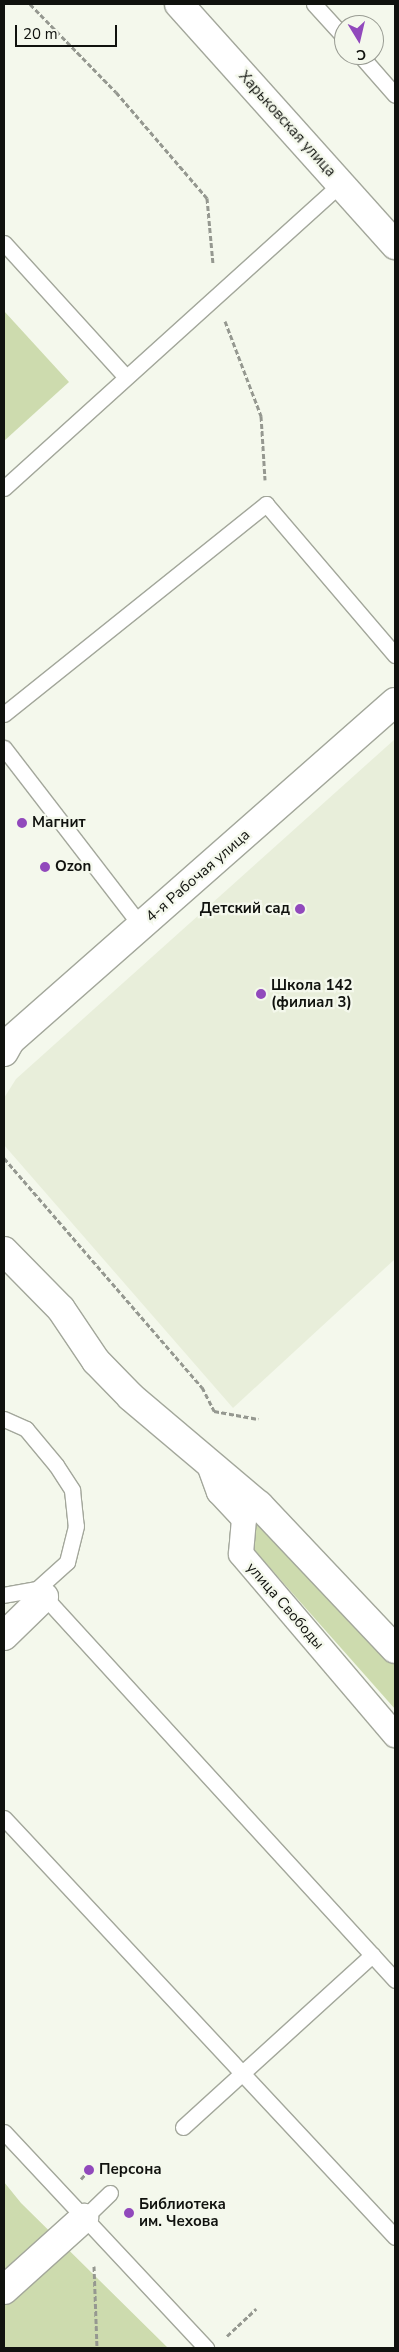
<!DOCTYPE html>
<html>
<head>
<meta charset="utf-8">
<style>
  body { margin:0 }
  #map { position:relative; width:399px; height:2352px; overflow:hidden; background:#f4f8ec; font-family:"Nunito Sans",sans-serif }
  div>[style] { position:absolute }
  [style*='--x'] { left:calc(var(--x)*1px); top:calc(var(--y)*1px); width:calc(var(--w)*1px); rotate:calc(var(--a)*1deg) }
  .built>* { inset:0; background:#e8eeda }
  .green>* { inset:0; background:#cddbae }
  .path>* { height:3px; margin-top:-1.5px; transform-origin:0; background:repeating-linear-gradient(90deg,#959890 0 5px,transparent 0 7.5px) }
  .roads { filter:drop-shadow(1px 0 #a3a79b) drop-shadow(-1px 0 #a3a79b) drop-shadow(0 1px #a3a79b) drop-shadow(0 -1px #a3a79b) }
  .service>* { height:15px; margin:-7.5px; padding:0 7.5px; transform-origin:7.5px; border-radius:7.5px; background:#fff }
  .pedestrian>* { height:24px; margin:-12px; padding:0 12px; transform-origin:12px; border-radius:12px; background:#fff }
  .minor>* { height:28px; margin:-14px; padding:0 14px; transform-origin:14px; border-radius:14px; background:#fff }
  .dots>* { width:14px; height:14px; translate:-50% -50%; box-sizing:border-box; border:2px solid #f4f8ec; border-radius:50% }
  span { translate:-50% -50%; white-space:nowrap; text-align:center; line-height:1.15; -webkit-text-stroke:4.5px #f4f8ec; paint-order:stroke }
  .street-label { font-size:15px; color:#10120e }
  .poi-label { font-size:15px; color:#10120e; font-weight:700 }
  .left { translate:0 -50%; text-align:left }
  .right { translate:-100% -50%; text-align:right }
  .frame { position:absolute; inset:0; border:5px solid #10120e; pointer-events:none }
  .north { position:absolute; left:334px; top:15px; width:50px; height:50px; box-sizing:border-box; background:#f4f8ec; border:1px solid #999c93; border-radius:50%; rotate:171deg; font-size:14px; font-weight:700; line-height:20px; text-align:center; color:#10120e }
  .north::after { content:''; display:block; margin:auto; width:18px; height:22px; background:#9149bc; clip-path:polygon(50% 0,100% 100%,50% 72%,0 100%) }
  .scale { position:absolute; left:15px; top:25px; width:102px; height:22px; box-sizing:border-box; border:2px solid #10120e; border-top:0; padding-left:6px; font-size:15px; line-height:18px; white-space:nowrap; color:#10120e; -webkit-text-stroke:4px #f4f8ec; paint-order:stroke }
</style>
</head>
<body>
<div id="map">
  <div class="built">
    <i style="clip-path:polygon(395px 739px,395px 1259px,233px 1408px,4px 1145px,4px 1098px,16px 1079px)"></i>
  </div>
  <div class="green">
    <i style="clip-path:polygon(4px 311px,69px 382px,4px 441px)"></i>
    <i style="clip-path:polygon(252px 1513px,395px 1659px,395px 1709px,248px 1543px)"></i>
    <i style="clip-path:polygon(4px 2182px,21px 2203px,168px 2348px,4px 2348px)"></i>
  </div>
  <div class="path">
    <i style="--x:30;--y:4;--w:123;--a:45.7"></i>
    <i style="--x:116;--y:92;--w:140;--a:49.4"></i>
    <i style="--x:207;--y:198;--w:66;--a:84.8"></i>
    <i style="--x:225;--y:321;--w:102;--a:69.2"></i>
    <i style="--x:261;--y:416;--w:64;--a:86.4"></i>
    <i style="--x:4;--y:1158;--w:303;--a:49.2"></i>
    <i style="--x:202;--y:1387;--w:27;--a:63"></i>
    <i style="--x:214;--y:1411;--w:45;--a:10.3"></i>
    <i style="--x:81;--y:2179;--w:12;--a:-48"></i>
    <i style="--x:94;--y:2266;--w:82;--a:87.9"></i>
    <i style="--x:227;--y:2336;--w:40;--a:-43"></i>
  </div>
  <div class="roads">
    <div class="service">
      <i style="--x:314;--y:4;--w:45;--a:47.7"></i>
      <i style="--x:360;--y:55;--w:53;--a:48.8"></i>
      <i style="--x:4;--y:243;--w:181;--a:47.7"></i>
      <i style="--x:4;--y:488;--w:453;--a:-42.1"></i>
      <i style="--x:4;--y:714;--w:336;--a:-38.7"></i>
      <i style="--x:266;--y:504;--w:199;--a:49.5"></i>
      <i style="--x:4;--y:748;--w:225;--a:52.4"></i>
      <i style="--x:4;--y:1419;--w:24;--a:24"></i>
      <i style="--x:26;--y:1429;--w:47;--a:50.2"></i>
      <i style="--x:56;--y:1465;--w:30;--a:57"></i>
      <i style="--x:72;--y:1490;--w:36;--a:84"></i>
      <i style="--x:76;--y:1526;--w:37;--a:104"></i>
      <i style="--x:67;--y:1562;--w:40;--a:138"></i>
      <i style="--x:37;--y:1589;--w:34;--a:170"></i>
      <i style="--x:40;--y:1592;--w:526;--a:47.54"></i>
      <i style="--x:4;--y:1818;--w:573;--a:46.98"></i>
      <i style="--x:183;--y:2127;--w:256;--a:-42.3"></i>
      <i style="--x:4;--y:2132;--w:296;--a:46.9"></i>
      <i style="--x:84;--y:2218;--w:36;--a:-44"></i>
    </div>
    <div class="pedestrian">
      <i style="--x:209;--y:1465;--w:29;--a:70"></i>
      <i style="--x:219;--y:1492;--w:37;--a:47"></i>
      <i style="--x:244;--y:1519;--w:35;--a:95"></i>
      <i style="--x:241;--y:1554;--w:238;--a:49.6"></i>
    </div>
    <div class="minor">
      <i style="--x:179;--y:4;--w:324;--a:48.1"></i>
      <i style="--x:4;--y:1052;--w:13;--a:-61"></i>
      <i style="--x:10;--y:1041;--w:513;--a:-41.36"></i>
      <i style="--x:4;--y:1251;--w:81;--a:45.5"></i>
      <i style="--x:61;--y:1309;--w:63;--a:56.1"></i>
      <i style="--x:96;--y:1361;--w:50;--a:45.8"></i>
      <i style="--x:131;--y:1397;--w:167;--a:40.2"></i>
      <i style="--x:259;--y:1505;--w:198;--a:46.6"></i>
      <i style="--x:4;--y:1636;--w:56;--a:-44.3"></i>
      <i style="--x:4;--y:2290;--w:108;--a:-42"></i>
    </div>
  </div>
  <div class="dots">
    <i style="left:22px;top:823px;background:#9149bc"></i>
    <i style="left:45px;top:867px;background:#9149bc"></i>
    <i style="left:300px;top:909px;background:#9149bc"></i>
    <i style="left:261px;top:994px;background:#9149bc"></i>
    <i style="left:89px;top:2170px;background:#9149bc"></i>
    <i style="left:129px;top:2213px;background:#9149bc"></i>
  </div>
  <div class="street-label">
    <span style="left:287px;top:124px;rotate:48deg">Харьковская улица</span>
    <span style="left:198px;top:876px;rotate:-41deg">4-я Рабочая улица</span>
    <span style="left:285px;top:1606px;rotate:49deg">улица Свободы</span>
  </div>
  <div class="poi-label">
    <span class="left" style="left:32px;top:823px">Магнит</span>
    <span class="left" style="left:55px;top:867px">Ozon</span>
    <span class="right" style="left:290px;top:909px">Детский сад</span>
    <span class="left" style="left:271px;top:994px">Школа 142<br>(филиал 3)</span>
    <span class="left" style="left:99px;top:2170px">Персона</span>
    <span class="left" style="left:139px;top:2213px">Библиотека<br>им. Чехова</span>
  </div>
  <div class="frame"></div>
  <div class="north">С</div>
  <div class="scale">20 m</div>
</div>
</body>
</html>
